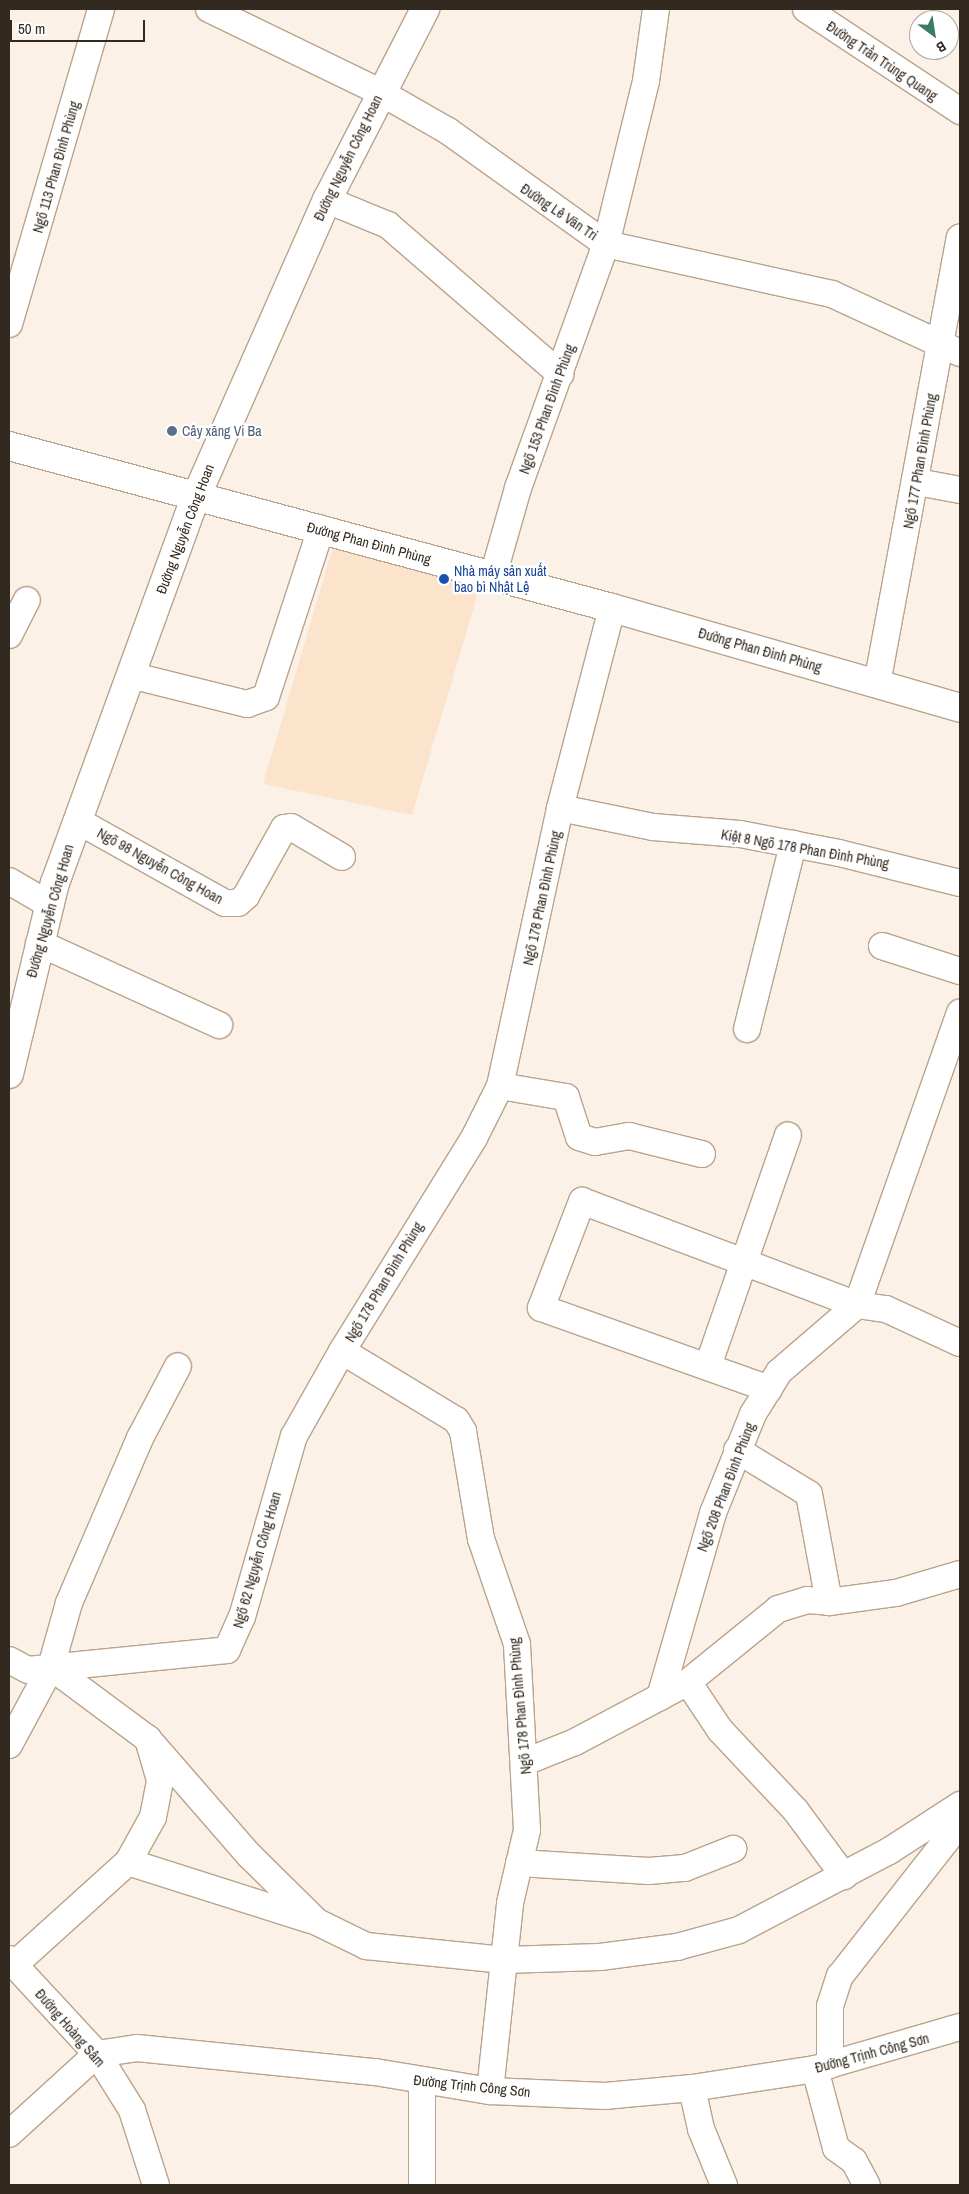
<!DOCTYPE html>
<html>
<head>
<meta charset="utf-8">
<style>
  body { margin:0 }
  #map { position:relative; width:969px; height:2194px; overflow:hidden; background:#fbf1e7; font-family:"Archivo Narrow",sans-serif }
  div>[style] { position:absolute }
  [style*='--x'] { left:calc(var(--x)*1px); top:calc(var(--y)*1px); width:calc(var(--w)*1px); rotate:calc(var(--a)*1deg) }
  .built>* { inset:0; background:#fce3cb }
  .roads { filter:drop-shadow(1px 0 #baa38c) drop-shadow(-1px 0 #baa38c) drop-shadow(0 1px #baa38c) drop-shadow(0 -1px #baa38c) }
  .minor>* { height:26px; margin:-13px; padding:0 13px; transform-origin:13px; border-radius:13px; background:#fff }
  .major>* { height:28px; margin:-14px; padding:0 14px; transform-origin:14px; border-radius:14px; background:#fff }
  .dots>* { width:14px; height:14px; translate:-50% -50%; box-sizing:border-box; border:2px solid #fff; border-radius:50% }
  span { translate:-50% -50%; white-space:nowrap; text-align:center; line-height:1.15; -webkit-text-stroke:4.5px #fff; paint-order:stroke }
  .street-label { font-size:14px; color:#32291f }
  .service-label { font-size:14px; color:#4e5e75 }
  .left { translate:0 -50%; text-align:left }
  .transit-label { font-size:14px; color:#164399 }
  .frame { position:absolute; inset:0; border:10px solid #32291f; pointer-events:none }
  .north { position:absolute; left:909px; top:10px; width:50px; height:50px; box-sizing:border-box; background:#fff; border:1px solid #ada9a5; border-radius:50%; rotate:149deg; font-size:14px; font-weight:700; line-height:20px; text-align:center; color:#32291f }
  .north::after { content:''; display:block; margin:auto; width:18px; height:22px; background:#3d7a66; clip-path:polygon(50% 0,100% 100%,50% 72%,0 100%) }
  .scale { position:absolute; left:10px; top:20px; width:135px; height:22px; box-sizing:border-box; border:2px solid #32291f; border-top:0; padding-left:6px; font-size:15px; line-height:18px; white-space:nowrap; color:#32291f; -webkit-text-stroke:4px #fff; paint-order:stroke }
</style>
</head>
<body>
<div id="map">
  <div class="built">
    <i style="clip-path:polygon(335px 540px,481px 583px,412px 815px,263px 784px)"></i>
  </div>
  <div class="roads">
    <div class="minor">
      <i style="--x:209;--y:9;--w:190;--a:25.9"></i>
      <i style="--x:380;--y:92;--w:78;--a:29.8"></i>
      <i style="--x:448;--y:131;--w:194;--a:35.6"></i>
      <i style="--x:606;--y:244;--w:231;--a:12.5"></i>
      <i style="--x:832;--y:294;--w:141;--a:24.7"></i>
      <i style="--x:806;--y:9;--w:185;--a:33.5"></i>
      <i style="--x:327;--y:200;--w:66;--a:22.3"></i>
      <i style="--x:388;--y:225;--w:228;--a:40.9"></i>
      <i style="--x:9;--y:324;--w:328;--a:-73.7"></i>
      <i style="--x:917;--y:482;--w:44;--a:10.5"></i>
      <i style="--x:493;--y:576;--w:91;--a:-74.1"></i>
      <i style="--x:518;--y:488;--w:259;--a:-70.2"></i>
      <i style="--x:606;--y:244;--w:168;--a:-76.2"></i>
      <i style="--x:646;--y:81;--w:73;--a:-82.1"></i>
      <i style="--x:9;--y:635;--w:39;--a:-63"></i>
      <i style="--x:130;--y:675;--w:121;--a:13.9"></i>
      <i style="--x:247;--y:704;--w:20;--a:-20"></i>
      <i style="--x:266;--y:697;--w:177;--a:-71.9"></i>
      <i style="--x:877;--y:684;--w:454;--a:-79.5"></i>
      <i style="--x:560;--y:808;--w:95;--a:11.5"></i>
      <i style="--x:653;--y:827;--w:87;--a:4.6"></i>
      <i style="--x:740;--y:834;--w:101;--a:10.9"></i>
      <i style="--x:839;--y:853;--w:125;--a:13.9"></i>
      <i style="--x:78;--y:821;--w:168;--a:29.2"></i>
      <i style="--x:225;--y:903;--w:13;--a:0"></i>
      <i style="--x:238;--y:903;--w:11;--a:-41"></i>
      <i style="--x:246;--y:896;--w:78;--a:-60.8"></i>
      <i style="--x:284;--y:828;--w:7;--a:-8"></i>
      <i style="--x:291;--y:827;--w:59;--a:30.5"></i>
      <i style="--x:9;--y:881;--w:48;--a:30.3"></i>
      <i style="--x:39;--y:943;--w:198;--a:24.5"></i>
      <i style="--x:882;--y:946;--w:82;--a:17.8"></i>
      <i style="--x:747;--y:1029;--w:191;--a:-76"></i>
      <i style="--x:500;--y:1086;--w:67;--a:9.5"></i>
      <i style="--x:566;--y:1097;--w:42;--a:72"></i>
      <i style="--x:579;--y:1137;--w:17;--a:17"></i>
      <i style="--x:595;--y:1142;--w:35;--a:-10"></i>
      <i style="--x:629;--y:1136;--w:75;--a:13.9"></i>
      <i style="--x:708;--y:1366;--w:244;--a:-70.9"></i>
      <i style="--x:769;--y:1389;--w:242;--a:-160.4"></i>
      <i style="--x:541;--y:1308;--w:115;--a:-69"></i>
      <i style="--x:582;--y:1201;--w:294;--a:20.7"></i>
      <i style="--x:857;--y:1305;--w:310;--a:-70.6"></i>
      <i style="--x:737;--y:1450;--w:84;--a:31.4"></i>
      <i style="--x:809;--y:1494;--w:110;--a:79.5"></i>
      <i style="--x:9;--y:1660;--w:21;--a:28"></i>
      <i style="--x:28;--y:1670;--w:200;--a:-5.7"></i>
      <i style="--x:227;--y:1650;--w:36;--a:-66"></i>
      <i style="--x:242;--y:1617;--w:188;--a:-74"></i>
      <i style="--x:294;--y:1436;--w:98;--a:-60.5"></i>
      <i style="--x:688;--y:1682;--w:58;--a:56.3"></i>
      <i style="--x:720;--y:1730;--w:111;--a:46.8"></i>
      <i style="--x:796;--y:1811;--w:81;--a:53.6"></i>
      <i style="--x:660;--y:1697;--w:191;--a:-73.9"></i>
      <i style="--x:713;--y:1513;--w:107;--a:-68"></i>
      <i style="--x:753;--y:1414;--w:49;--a:-58.2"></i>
      <i style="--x:779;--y:1372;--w:103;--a:-40.7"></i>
      <i style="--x:857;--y:1305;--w:29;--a:8"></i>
      <i style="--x:886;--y:1309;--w:81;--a:24.7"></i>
      <i style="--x:148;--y:1739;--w:154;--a:49"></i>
      <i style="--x:249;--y:1855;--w:95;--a:44.6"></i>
      <i style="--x:317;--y:1922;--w:55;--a:26.1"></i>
      <i style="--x:366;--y:1946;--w:139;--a:5.8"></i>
      <i style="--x:504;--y:1960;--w:96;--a:-1.8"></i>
      <i style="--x:600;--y:1957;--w:78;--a:-7.4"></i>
      <i style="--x:677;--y:1947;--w:64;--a:-15.3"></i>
      <i style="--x:739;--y:1930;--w:170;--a:-27.8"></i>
      <i style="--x:889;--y:1851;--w:85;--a:-32.9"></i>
      <i style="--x:9;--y:1745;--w:89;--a:-61.7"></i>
      <i style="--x:51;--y:1667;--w:66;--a:-74.3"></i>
      <i style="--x:69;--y:1603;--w:180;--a:-66.7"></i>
      <i style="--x:140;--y:1438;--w:81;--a:-62.2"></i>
      <i style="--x:525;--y:1762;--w:54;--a:-21.8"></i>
      <i style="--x:575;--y:1742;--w:128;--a:-28"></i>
      <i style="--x:688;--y:1682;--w:116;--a:-39"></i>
      <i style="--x:778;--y:1609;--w:30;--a:-17"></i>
      <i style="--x:807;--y:1600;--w:22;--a:5"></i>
      <i style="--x:829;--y:1602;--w:68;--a:-7.7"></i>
      <i style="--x:896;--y:1593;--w:67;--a:-16.5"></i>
      <i style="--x:128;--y:1862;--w:192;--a:17.6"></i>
      <i style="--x:519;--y:1863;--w:130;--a:3.5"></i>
      <i style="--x:649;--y:1871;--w:36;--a:-5"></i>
      <i style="--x:685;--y:1868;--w:52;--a:-21.6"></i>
      <i style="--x:9;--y:1959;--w:129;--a:47.2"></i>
      <i style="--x:97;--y:2054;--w:66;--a:58"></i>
      <i style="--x:132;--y:2110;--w:79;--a:72.3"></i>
      <i style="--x:14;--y:1965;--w:154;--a:-42.1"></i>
      <i style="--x:128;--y:1862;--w:51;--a:-60.9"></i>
      <i style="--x:153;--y:1817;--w:38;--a:-79"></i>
      <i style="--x:160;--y:1780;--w:43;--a:-106.3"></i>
      <i style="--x:148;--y:1739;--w:121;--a:-143.4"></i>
      <i style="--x:830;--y:2065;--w:59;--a:-90"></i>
      <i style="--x:830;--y:2006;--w:32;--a:-72"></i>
      <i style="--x:840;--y:1976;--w:194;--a:-51.9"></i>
      <i style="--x:815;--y:2069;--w:82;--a:75.1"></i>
      <i style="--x:836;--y:2148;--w:22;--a:36"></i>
      <i style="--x:854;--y:2161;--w:27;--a:62"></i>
      <i style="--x:692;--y:2088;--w:42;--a:77.6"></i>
      <i style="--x:701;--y:2129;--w:61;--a:67.7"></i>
      <i style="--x:490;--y:2091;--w:189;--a:-83.9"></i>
      <i style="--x:510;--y:1903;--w:75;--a:-76.9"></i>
      <i style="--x:527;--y:1830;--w:186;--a:-93.1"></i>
      <i style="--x:517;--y:1644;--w:111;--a:-108.9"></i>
      <i style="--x:481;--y:1539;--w:109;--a:-99.5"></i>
      <i style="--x:463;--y:1431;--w:13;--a:-122"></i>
      <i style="--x:456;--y:1420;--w:133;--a:-148.8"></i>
      <i style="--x:342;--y:1351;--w:251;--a:-58.2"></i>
      <i style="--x:474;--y:1138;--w:58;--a:-63.4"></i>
      <i style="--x:500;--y:1086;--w:284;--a:-77.8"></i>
      <i style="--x:560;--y:808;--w:207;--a:-75.4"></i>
      <i style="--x:9;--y:2134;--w:119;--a:-42.3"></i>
      <i style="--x:97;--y:2054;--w:40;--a:-8.5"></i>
      <i style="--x:137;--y:2048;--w:239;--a:5.8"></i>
      <i style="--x:375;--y:2072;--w:117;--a:9.4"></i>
      <i style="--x:490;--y:2091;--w:115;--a:2.5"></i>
      <i style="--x:605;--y:2096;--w:87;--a:-5.3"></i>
      <i style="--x:692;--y:2088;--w:124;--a:-8.8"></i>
      <i style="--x:815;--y:2069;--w:151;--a:-16.2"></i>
      <i style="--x:422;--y:2185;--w:102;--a:-90"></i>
    </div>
    <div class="major">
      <i style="--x:9;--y:446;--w:624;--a:15.04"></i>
      <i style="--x:612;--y:608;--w:362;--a:16"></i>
      <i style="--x:9;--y:1074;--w:196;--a:-76.5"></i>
      <i style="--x:55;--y:883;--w:409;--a:-70"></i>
      <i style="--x:195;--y:499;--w:327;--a:-66.2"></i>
      <i style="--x:327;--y:200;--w:215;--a:-62.8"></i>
    </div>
  </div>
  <div class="dots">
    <i style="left:172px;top:431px;background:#5c6f8a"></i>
    <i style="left:444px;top:579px;background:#1a4fb4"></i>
  </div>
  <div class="street-label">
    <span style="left:882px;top:61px;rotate:34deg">Đường Trần Trùng Quang</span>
    <span style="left:348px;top:158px;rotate:-64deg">Đường Nguyễn Công Hoan</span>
    <span style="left:56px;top:167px;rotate:-74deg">Ngõ 113 Phan Đình Phùng</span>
    <span style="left:559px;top:212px;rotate:34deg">Đường Lê Văn Tri</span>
    <span style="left:547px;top:409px;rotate:-70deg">Ngõ 153 Phan Đình Phùng</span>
    <span style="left:920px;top:461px;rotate:-80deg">Ngõ 177 Phan Đình Phùng</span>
    <span style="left:185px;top:529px;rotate:-69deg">Đường Nguyễn Công Hoan</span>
    <span style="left:369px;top:543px;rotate:15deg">Đường Phan Đình Phùng</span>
    <span style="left:760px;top:650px;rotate:16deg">Đường Phan Đình Phùng</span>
    <span style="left:805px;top:849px;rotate:10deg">Kiệt 8 Ngõ 178 Phan Đình Phùng</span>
    <span style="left:160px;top:866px;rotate:29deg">Ngõ 98 Nguyễn Công Hoan</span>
    <span style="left:542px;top:898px;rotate:-78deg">Ngõ 178 Phan Đình Phùng</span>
    <span style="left:50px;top:911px;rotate:-74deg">Đường Nguyễn Công Hoan</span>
    <span style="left:384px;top:1282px;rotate:-59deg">Ngõ 178 Phan Đình Phùng</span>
    <span style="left:726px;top:1487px;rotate:-69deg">Ngõ 208 Phan Đình Phùng</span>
    <span style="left:257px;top:1560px;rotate:-74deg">Ngõ 62 Nguyễn Công Hoan</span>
    <span style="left:520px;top:1706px;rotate:-95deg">Ngõ 178 Phan Đình Phùng</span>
    <span style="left:70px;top:2028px;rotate:49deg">Đường Hoàng Sâm</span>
    <span style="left:872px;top:2053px;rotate:-15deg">Đường Trịnh Công Sơn</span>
    <span style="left:472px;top:2086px;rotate:6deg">Đường Trịnh Công Sơn</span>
  </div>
  <div class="service-label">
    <span class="left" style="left:182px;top:431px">Cây xăng Vi Ba</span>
  </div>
  <div class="transit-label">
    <span class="left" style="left:454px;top:579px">Nhà máy sản xuất<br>bao bì Nhật Lệ</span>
  </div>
  <div class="frame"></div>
  <div class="north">B</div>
  <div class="scale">50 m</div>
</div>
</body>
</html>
